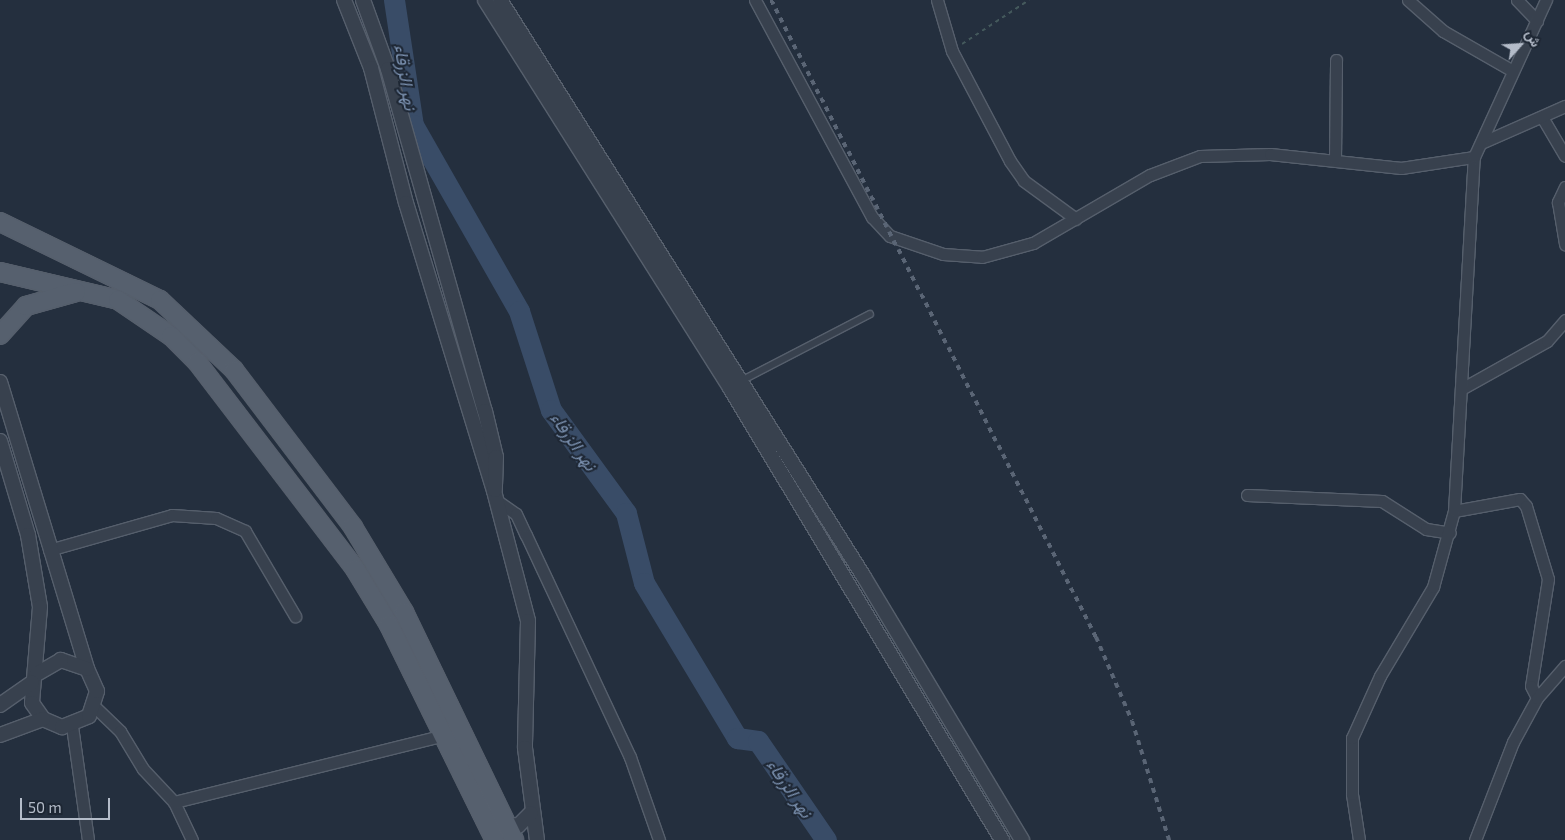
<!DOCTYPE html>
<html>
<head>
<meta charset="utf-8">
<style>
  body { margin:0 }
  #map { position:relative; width:1565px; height:840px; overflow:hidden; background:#242f3e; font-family:"Exo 2",Vazirmatn,sans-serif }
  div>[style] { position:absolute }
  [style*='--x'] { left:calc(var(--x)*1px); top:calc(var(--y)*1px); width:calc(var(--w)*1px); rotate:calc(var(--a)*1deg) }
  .river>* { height:21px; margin:-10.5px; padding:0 10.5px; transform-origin:10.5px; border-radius:10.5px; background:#394c67 }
  .path>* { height:2px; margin-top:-1px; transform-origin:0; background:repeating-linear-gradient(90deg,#44595c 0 4px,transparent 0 8px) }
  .roads { filter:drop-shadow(1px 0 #565f6c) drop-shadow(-1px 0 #565f6c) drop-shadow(0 1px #565f6c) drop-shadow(0 -1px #565f6c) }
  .service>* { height:5.5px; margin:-2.75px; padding:0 2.75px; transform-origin:2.75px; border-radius:2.75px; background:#38414e }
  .minor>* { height:11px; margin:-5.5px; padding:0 5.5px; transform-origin:5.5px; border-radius:5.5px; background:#38414e }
  .tertiary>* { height:14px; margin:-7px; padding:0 7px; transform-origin:7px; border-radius:7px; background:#38414e }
  .primary>* { height:18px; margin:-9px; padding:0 9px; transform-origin:9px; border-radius:9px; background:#56606e }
  .rail>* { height:4px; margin-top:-2px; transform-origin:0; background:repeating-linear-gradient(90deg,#5a6575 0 5px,transparent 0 10px) }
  span { translate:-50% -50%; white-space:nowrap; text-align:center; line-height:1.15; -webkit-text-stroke:4px #1d2633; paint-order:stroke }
  .water-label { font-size:18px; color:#7c92b1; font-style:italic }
  .north { position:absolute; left:1495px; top:20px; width:50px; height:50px; -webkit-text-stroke:4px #1d2633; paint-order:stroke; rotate:64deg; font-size:14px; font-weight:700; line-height:20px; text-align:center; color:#b4bcc9 }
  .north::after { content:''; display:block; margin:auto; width:18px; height:22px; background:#b4bcc9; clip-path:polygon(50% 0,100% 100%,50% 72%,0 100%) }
  .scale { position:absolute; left:20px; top:798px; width:90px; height:22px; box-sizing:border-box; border:2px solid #b4bcc9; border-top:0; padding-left:6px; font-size:15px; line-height:18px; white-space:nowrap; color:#b4bcc9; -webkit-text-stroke:4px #1d2633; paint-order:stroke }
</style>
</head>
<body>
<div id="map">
  <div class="river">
    <i style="--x:394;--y:0;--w:126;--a:81.4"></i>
    <i style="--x:413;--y:125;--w:214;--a:60.3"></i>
    <i style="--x:519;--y:311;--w:104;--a:72.1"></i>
    <i style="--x:551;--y:410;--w:127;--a:53.9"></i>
    <i style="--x:626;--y:513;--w:72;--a:75.6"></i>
    <i style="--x:644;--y:583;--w:181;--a:59"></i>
    <i style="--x:737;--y:738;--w:21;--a:8"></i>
    <i style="--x:758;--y:741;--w:120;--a:55.5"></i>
  </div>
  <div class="path">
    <i style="--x:962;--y:44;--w:80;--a:-33.3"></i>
  </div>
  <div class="roads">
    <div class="service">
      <i style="--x:741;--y:381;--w:145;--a:-27.4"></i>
    </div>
    <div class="minor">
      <i style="--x:755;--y:0;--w:247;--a:61.7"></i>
      <i style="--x:872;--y:217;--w:26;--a:47"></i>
      <i style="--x:890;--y:236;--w:56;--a:18.8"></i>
      <i style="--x:943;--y:254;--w:39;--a:4"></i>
      <i style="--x:982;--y:257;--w:53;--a:-15.4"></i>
      <i style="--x:1033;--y:243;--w:135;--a:-30.2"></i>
      <i style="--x:1150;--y:175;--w:53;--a:-20.8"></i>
      <i style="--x:1200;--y:156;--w:70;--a:-1.6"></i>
      <i style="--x:1270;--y:154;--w:132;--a:6.1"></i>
      <i style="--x:1401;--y:168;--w:74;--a:-8.6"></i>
      <i style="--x:937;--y:0;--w:53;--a:73.6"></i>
      <i style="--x:952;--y:51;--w:124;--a:62.2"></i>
      <i style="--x:1010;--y:161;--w:24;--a:55"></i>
      <i style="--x:1024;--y:181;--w:64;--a:36.2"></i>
      <i style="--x:1408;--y:0;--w:47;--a:41.5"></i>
      <i style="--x:1443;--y:31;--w:78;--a:29.8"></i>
      <i style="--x:1517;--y:0;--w:29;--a:46"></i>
      <i style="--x:1542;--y:117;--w:45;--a:59.5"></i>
      <i style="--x:1481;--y:143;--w:92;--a:-23.8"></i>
      <i style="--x:1335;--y:160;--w:100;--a:-89.4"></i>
      <i style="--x:1565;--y:187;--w:17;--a:115"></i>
      <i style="--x:1558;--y:202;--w:43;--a:80.5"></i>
      <i style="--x:1463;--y:388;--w:96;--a:-29.2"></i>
      <i style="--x:1547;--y:341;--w:28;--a:-49"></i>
      <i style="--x:1247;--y:495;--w:135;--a:2.5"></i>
      <i style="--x:1382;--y:501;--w:52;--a:32.5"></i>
      <i style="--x:1426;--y:529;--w:24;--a:9"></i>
      <i style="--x:496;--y:500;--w:24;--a:35"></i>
      <i style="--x:516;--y:514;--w:23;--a:65"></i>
      <i style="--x:526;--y:535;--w:245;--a:64.9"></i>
      <i style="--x:630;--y:757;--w:88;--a:70.7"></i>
      <i style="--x:1454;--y:511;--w:67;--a:-10.3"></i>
      <i style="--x:1520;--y:499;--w:9;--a:49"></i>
      <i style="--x:1526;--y:506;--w:76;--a:73.2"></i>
      <i style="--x:1548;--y:579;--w:108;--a:99"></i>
      <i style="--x:1531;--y:686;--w:13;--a:63"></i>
      <i style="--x:49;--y:550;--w:128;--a:-15.9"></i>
      <i style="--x:172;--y:515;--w:44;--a:3.9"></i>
      <i style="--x:216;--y:518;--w:32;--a:24"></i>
      <i style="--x:245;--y:531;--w:99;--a:59.5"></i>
      <i style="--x:95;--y:707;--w:35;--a:44"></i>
      <i style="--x:120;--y:731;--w:44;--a:58.8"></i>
      <i style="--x:143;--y:769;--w:45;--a:46.8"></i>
      <i style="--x:174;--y:802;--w:42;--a:64.7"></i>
      <i style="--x:72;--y:726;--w:115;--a:82"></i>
      <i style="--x:174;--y:802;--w:279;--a:-13.9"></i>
      <i style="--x:1359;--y:840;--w:47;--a:-98.7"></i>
      <i style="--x:1352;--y:794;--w:56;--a:-90"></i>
      <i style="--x:1352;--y:738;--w:68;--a:-65.7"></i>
      <i style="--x:1380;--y:676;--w:104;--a:-59.2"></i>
      <i style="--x:1433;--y:587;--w:79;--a:-74.6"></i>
      <i style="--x:1454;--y:511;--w:355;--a:-86.8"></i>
      <i style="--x:1474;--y:157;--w:173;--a:-65.4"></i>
      <i style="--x:1475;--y:840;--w:105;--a:-68.8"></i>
      <i style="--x:1513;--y:742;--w:50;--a:-61.4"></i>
      <i style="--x:1537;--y:698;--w:43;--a:-48.8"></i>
    </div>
    <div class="tertiary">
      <i style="--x:344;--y:0;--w:73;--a:68.3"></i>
      <i style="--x:371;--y:68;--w:139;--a:75.5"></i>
      <i style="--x:406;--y:203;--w:301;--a:73"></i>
      <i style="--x:494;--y:491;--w:134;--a:75.3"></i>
      <i style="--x:528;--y:621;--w:127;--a:91.4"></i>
      <i style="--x:525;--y:748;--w:93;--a:82.6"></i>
      <i style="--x:363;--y:0;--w:73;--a:70.1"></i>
      <i style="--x:388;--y:69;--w:355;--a:74.2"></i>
      <i style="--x:485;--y:411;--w:47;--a:76.6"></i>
      <i style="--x:496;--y:457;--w:33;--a:92"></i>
      <i style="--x:485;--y:0;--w:459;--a:57.7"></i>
      <i style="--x:730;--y:388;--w:528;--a:58.96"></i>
      <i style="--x:500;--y:0;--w:682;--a:57.75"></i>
      <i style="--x:864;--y:577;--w:307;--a:59"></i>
      <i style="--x:0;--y:382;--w:300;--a:73.1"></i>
      <i style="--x:0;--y:441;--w:98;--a:73.4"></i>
      <i style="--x:28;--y:535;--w:73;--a:80.5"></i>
      <i style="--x:40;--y:607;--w:96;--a:94.8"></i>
      <i style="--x:32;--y:703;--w:19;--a:55"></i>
      <i style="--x:43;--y:719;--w:21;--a:23"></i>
      <i style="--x:62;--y:727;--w:29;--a:-22"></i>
      <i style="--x:89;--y:716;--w:26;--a:-72"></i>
      <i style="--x:97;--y:691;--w:24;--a:-114"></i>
      <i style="--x:87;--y:669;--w:28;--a:-161"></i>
      <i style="--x:61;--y:660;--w:28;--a:150"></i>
      <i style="--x:0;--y:705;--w:39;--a:-35"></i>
      <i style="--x:0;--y:735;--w:46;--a:-20.4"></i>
      <i style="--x:506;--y:824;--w:12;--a:9"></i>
      <i style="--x:518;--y:826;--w:18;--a:-45"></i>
    </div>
    <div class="primary">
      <i style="--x:0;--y:222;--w:178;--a:26"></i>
      <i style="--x:160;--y:300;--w:102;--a:43.4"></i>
      <i style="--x:234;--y:370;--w:197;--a:52.8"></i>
      <i style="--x:353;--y:527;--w:99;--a:59"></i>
      <i style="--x:404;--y:612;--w:253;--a:64.2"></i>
      <i style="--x:0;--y:272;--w:121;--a:13.3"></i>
      <i style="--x:118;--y:300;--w:64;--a:34.2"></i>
      <i style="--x:171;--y:336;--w:37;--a:45"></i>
      <i style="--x:197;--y:362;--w:260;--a:52.6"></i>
      <i style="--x:355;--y:569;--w:66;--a:58.7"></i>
      <i style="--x:389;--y:625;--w:240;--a:63.8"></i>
      <i style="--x:0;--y:335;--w:39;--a:-48"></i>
      <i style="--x:26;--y:306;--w:52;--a:-15.6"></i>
    </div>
  </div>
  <div class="rail">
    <i style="--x:771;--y:0;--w:715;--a:62.97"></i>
    <i style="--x:1096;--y:637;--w:91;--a:66.8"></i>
    <i style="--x:1132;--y:721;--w:125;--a:72.7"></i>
  </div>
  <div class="water-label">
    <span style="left:406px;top:77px;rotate:81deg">نهر الزرقاء</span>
    <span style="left:574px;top:441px;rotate:55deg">نهر الزرقاء</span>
    <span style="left:790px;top:788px;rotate:56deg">نهر الزرقاء</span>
  </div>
  <div class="north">ش</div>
  <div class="scale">50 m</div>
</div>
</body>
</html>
